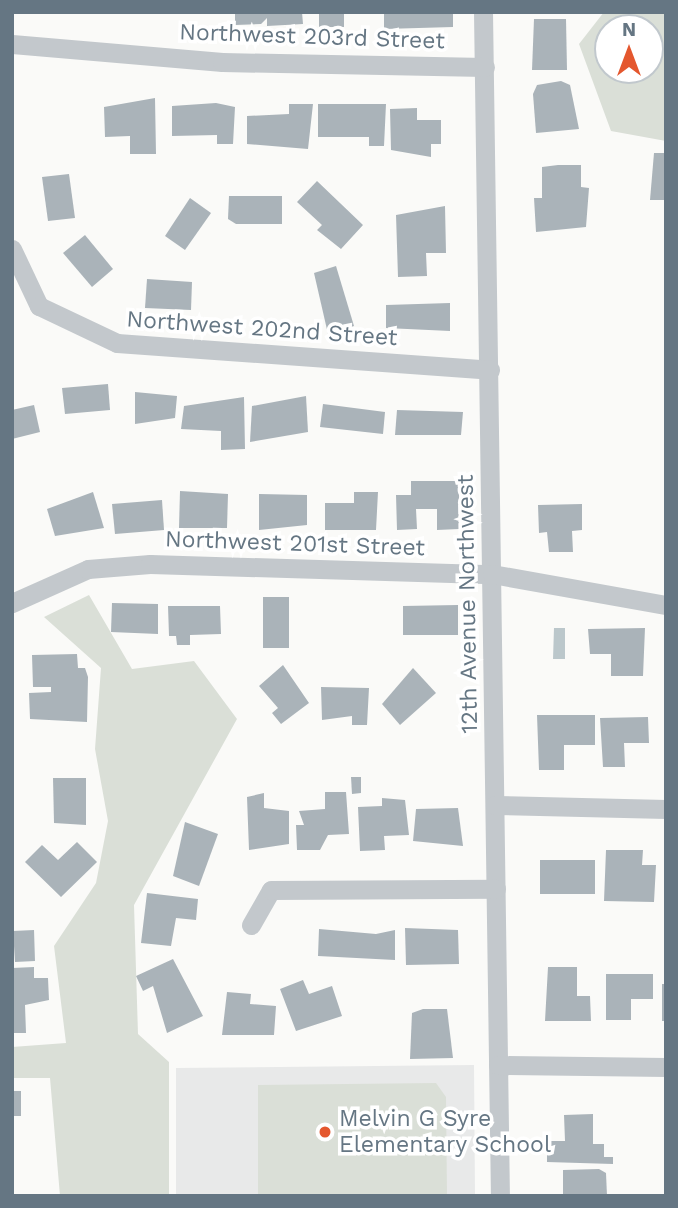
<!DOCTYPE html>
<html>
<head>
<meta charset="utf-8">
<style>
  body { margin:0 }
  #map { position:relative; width:678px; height:1208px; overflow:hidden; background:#fafaf8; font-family:"Work Sans",sans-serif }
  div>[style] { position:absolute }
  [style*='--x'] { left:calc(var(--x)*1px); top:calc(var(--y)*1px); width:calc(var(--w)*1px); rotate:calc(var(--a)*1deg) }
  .built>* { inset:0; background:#e8e9e9 }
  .green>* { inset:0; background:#dadfd7 }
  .water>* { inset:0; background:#bbc7cb }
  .building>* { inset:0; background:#aab3b9 }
  .street>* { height:19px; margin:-9.5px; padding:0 9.5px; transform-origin:9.5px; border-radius:9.5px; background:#c3c8cc }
  .dots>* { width:19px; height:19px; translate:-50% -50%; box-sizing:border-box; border:4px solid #fff; border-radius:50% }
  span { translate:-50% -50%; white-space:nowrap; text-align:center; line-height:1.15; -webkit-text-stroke:7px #fff; paint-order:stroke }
  .street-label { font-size:23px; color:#657683 }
  .poi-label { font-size:23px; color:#657683 }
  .left { translate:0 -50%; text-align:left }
  .frame { position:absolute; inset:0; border:14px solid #657683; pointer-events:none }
  .north { position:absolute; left:594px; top:14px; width:70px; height:70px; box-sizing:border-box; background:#fff; border:2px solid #c1c8cd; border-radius:50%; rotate:0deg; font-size:19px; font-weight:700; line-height:28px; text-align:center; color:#657683 }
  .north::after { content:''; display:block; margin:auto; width:24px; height:32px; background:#e4572e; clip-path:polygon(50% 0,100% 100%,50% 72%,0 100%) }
</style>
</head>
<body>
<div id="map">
  <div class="built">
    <i style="clip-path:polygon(474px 1065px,475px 1196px,176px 1196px,176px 1068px)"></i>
  </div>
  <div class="green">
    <i style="clip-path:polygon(evenodd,604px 12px,666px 12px,666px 141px,611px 131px,579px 44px,604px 12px,608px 28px,650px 28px,650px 70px,608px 70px,608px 28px)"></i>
    <i style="clip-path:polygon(89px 595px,132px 669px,194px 661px,237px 719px,134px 905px,138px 1034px,169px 1062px,169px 1196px,60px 1196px,50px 1078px,12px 1078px,12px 1047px,66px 1043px,54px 946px,96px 883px,108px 821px,95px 749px,101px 668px,44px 617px)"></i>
    <i style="clip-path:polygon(436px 1083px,446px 1097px,447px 1196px,258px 1196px,258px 1085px)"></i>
  </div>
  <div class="water">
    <i style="clip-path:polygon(554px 628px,565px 628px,565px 659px,553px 659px)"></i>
  </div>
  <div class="building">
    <i style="clip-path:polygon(235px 12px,302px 12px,303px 24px,267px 26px,267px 18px,261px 24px,235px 25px)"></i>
    <i style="clip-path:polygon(319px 12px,344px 12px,344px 27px,319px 27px)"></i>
    <i style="clip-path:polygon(384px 12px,453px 12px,453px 27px,384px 29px)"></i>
    <i style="clip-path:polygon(534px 19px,566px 19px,567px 70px,532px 70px)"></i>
    <i style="clip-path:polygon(561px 81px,570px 85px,579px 129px,536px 133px,533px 94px,537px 85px)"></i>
    <i style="clip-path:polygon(155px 98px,156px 154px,130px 154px,130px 136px,105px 137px,104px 107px)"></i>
    <i style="clip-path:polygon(216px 103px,235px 107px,233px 144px,217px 144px,217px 135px,172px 136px,172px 106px)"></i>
    <i style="clip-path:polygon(289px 104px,313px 104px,308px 149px,247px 144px,247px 116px,289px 114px)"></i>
    <i style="clip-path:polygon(318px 104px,386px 104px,384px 146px,369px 146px,369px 137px,318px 137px)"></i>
    <i style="clip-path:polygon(417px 108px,417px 120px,441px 120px,441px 144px,431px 144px,431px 157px,391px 150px,390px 109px)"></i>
    <i style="clip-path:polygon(654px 153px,666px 153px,666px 200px,650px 200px)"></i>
    <i style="clip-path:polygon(558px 165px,581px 165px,581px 187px,589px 188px,586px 227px,536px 232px,534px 198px,542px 198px,542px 167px)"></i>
    <i style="clip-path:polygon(69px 174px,75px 218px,48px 221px,42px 177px)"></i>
    <i style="clip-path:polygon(317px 181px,363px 225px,341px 249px,317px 230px,322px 225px,297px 202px)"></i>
    <i style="clip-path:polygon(229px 196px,282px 196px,282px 224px,236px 224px,228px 219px)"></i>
    <i style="clip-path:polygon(190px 198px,211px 213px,185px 250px,165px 236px)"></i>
    <i style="clip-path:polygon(445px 206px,446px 253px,426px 253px,427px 276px,398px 277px,396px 215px)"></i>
    <i style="clip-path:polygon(85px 235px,113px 269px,92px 287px,63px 253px)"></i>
    <i style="clip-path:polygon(336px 266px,354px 326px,328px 334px,314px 273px)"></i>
    <i style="clip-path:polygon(147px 279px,192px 282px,191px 310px,145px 308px)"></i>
    <i style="clip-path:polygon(450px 303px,450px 331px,386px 328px,386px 305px)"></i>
    <i style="clip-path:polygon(108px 384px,110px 410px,65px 414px,62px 388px)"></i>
    <i style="clip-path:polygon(135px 392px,177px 396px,175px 418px,135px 424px)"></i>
    <i style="clip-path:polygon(306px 396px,308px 432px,250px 442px,252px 406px)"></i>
    <i style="clip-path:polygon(244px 397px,245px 449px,221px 450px,221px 431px,181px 429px,184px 406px)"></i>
    <i style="clip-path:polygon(323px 404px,385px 412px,383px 434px,320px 427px)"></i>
    <i style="clip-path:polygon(34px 405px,40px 432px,12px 439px,12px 410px)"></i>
    <i style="clip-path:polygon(397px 410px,463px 412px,461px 435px,395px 435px)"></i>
    <i style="clip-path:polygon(411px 481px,459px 481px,459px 529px,437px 530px,437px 509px,416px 509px,417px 529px,397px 530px,396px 495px,411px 495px)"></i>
    <i style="clip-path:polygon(180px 491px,228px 494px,227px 528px,179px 528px)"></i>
    <i style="clip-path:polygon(93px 492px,104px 528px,55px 536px,47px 509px)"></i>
    <i style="clip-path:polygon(354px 492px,378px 492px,376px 530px,325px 530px,325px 503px,354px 503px)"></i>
    <i style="clip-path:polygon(259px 494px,307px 495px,307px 525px,259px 530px)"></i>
    <i style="clip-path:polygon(162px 500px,164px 530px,115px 534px,112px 504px)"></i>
    <i style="clip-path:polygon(582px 504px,582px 530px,572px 531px,573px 552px,549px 552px,547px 532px,539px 533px,538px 505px)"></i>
    <i style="clip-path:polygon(263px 597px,289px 597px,289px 648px,263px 648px)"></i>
    <i style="clip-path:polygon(112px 603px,158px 604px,158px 634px,111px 632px)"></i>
    <i style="clip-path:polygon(458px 605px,458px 635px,403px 635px,403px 606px)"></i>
    <i style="clip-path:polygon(168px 606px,220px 606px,221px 634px,190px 635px,190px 645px,177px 645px,176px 636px,169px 636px)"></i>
    <i style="clip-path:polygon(645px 628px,643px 676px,611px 676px,611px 654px,590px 654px,588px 629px)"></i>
    <i style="clip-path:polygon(77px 654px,78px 668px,85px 668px,88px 677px,87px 722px,30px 719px,29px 693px,51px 692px,51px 687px,33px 687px,32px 655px)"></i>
    <i style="clip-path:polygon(283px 665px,309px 703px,281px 724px,272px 713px,278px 708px,259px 686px)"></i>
    <i style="clip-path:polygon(413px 668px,436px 693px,400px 725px,382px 704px)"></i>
    <i style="clip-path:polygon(321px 687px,369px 688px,367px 725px,352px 725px,352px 716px,322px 720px)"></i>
    <i style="clip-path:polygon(537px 715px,595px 715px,595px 745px,564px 745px,564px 770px,539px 770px)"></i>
    <i style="clip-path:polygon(648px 717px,649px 743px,624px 743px,625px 767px,603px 767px,600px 718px)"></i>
    <i style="clip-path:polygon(351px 777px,361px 777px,361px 793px,352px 794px)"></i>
    <i style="clip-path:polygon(53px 778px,86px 778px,86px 825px,54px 823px)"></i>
    <i style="clip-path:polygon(325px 792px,346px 792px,349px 834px,328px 835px,320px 850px,297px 850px,296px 825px,304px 825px,299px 811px,325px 809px)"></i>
    <i style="clip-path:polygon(264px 793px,264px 808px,289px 811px,289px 844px,249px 850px,247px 797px)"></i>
    <i style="clip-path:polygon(382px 798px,405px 800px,409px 835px,384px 836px,385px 850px,360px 851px,358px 807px,382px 806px)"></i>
    <i style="clip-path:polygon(458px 808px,463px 846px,413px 841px,416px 809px)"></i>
    <i style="clip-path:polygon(185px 822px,218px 834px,199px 886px,173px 876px)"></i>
    <i style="clip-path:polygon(77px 842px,97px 862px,61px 897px,25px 862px,42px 845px,58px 860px)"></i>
    <i style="clip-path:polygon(606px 850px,643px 850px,642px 865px,656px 865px,654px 902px,604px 901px)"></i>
    <i style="clip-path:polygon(540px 860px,595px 860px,595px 894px,540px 894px)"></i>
    <i style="clip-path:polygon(147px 893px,198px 899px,196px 920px,176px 918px,171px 946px,141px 943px)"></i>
    <i style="clip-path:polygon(405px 928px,458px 930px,459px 964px,406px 965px)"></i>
    <i style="clip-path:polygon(319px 929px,376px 934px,395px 930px,395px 960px,318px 956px)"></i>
    <i style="clip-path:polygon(34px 930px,35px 961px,15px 962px,13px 931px)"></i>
    <i style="clip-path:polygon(173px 959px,203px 1016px,167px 1033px,153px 986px,143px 991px,136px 976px)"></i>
    <i style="clip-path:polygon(34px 967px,34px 978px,48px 978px,49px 1000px,25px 1005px,26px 1033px,12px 1033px,12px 968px)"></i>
    <i style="clip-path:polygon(548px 967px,577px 967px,577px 996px,590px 996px,591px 1021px,545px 1021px)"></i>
    <i style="clip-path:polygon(606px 974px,653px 974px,653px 999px,631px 999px,631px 1020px,606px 1020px)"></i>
    <i style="clip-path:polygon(303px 980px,309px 994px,332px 986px,342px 1016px,296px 1031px,280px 989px)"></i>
    <i style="clip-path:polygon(662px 984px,666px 984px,666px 1021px,662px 1021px)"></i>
    <i style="clip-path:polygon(227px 992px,251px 994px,250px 1004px,276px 1006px,274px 1035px,222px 1035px)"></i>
    <i style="clip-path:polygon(423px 1009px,447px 1009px,453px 1058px,410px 1059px,412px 1013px)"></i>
    <i style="clip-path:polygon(12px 1091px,21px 1091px,21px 1116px,12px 1116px)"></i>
    <i style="clip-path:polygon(593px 1114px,593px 1144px,604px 1144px,604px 1157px,613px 1157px,613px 1164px,547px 1162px,547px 1141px,565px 1141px,564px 1115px)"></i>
    <i style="clip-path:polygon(599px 1169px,606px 1173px,607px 1196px,563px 1196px,563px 1170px)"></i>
  </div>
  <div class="street">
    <i style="--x:483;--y:12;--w:1184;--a:89.18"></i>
    <i style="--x:12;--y:44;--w:211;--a:4.9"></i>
    <i style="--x:222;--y:62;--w:263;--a:1.1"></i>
    <i style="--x:12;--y:249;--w:63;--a:64.7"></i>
    <i style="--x:39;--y:306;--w:86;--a:25.4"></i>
    <i style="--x:117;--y:343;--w:374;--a:4.1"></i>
    <i style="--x:12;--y:603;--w:83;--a:-24.1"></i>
    <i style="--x:88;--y:569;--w:62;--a:-4.6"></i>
    <i style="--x:150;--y:564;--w:342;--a:1.7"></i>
    <i style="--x:492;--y:574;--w:177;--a:10.1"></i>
    <i style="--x:495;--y:805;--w:171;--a:1.3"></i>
    <i style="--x:251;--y:925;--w:40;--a:-60.3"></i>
    <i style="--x:271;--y:890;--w:225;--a:-0.3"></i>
    <i style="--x:498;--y:1065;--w:168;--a:0.7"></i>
  </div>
  <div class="dots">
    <i style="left:325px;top:1132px;background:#e4572e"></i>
  </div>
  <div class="street-label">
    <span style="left:312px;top:37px;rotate:2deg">Northwest 203rd Street</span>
    <span style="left:262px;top:329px;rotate:4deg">Northwest 202nd Street</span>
    <span style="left:295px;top:544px;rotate:2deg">Northwest 201st Street</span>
    <span style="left:468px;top:604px;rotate:-91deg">12th Avenue Northwest</span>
  </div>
  <div class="poi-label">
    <span class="left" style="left:339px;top:1132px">Melvin G Syre<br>Elementary School</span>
  </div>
  <div class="frame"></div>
  <div class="north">N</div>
</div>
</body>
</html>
